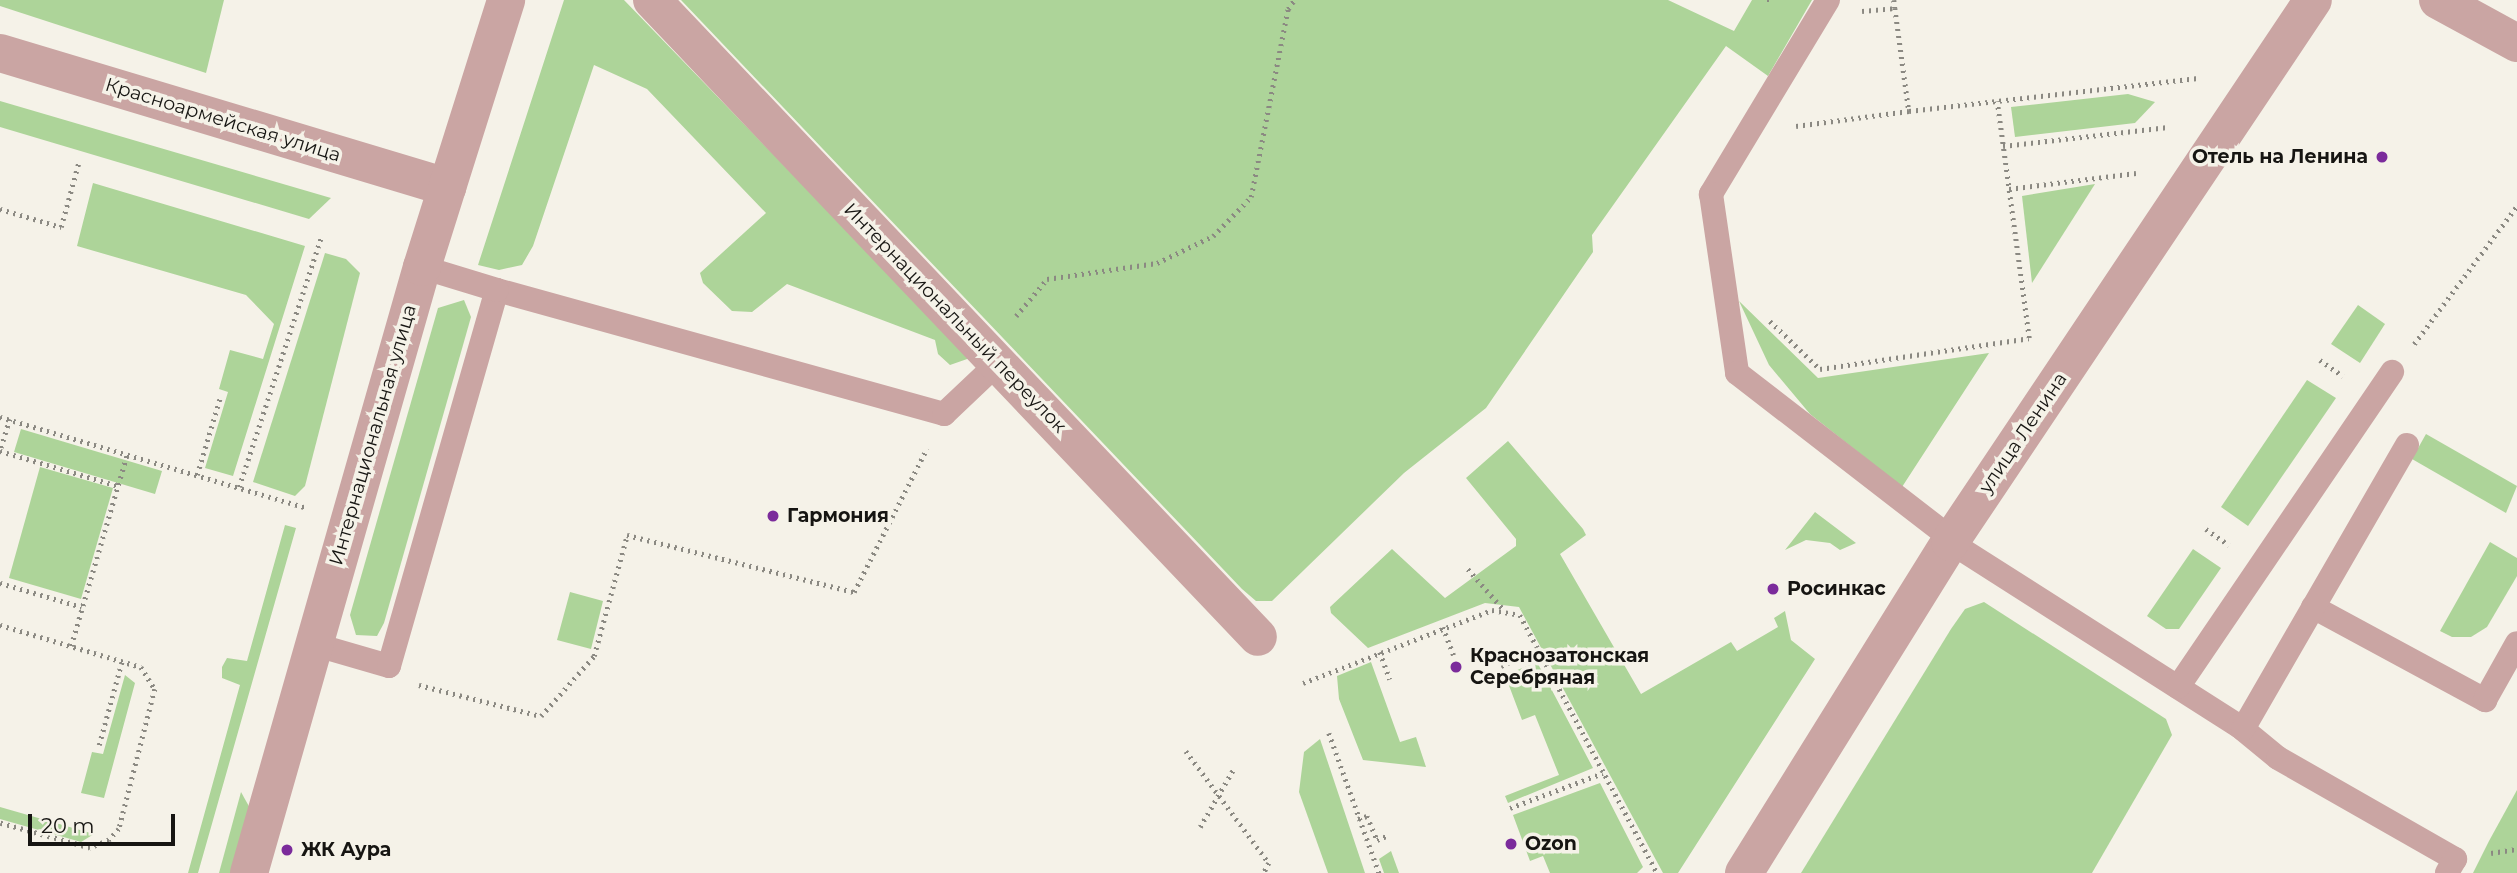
<!DOCTYPE html>
<html>
<head>
<meta charset="utf-8">
<style>
  body { margin:0 }
  #map { position:relative; width:2517px; height:873px; overflow:hidden; background:#f5f2e8; font-family:Montserrat,sans-serif }
  div>[style] { position:absolute }
  [style*='--x'] { left:calc(var(--x)*1px); top:calc(var(--y)*1px); width:calc(var(--w)*1px); rotate:calc(var(--a)*1deg) }
  .green>* { inset:0; background:#add499 }
  .path>* { height:4.5px; margin-top:-2.25px; transform-origin:0; background:repeating-linear-gradient(90deg,#8b8982 0 2px,transparent 0 7px) }
  .service>* { height:24px; margin:-12px; padding:0 12px; transform-origin:12px; border-radius:12px; background:#caa5a3 }
  .minor>* { height:38px; margin:-19px; padding:0 19px; transform-origin:19px; border-radius:19px; background:#caa5a3 }
  .tertiary>* { height:38px; margin:-19px; padding:0 19px; transform-origin:19px; border-radius:19px; background:#caa5a3 }
  .dots>* { width:19px; height:19px; translate:-50% -50%; box-sizing:border-box; border:4px solid #f5f2e8; border-radius:50% }
  span { translate:-50% -50%; white-space:nowrap; text-align:center; line-height:1.15; -webkit-text-stroke:7px #f5f2e8; paint-order:stroke }
  .street-label { font-size:19px; color:#161512 }
  .poi-label { font-size:19px; color:#161512; font-weight:700 }
  .right { translate:-100% -50%; text-align:right }
  .left { translate:0 -50%; text-align:left }
  .scale { position:absolute; left:28px; top:814px; width:147px; height:32px; box-sizing:border-box; border:4px solid #161512; border-top:0; padding-left:9px; font-size:21px; line-height:24px; white-space:nowrap; color:#161512; -webkit-text-stroke:5px #f5f2e8; paint-order:stroke }
</style>
</head>
<body>
<div id="map">
  <div class="green">
    <i style="clip-path:polygon(0 0,224px 0,206px 73px,0 6px)"></i>
    <i style="clip-path:polygon(564px 0,624px 0,970px 358px,950px 365px,938px 354px,935px 340px,787px 284px,752px 312px,732px 311px,703px 283px,700px 273px,766px 213px,647px 89px,594px 65px,533px 246px,522px 265px,499px 270px,478px 265px)"></i>
    <i style="clip-path:polygon(681px 0,1668px 0,1734px 31px,1752px 0,1812px 0,1768px 76px,1726px 46px,1592px 235px,1593px 252px,1486px 408px,1404px 473px,1272px 601px,1256px 601px,1242px 589px)"></i>
    <i style="clip-path:polygon(2128px 94px,2155px 102px,2135px 123px,2015px 137px,2011px 107px)"></i>
    <i style="clip-path:polygon(0 101px,331px 198px,309px 219px,0 127px)"></i>
    <i style="clip-path:polygon(93px 183px,305px 246px,233px 476px,205px 468px,228px 392px,219px 389px,230px 350px,263px 359px,274px 324px,246px 295px,77px 246px)"></i>
    <i style="clip-path:polygon(2095px 184px,2032px 283px,2022px 196px)"></i>
    <i style="clip-path:polygon(325px 253px,346px 259px,360px 273px,305px 486px,295px 496px,253px 482px)"></i>
    <i style="clip-path:polygon(464px 300px,471px 317px,384px 623px,377px 636px,356px 635px,350px 615px,438px 308px)"></i>
    <i style="clip-path:polygon(1739px 301px,1818px 378px,1989px 353px,1902px 487px,1810px 414px,1769px 365px)"></i>
    <i style="clip-path:polygon(2358px 305px,2385px 324px,2360px 363px,2331px 344px)"></i>
    <i style="clip-path:polygon(2307px 380px,2336px 398px,2248px 526px,2221px 507px)"></i>
    <i style="clip-path:polygon(21px 429px,162px 471px,155px 494px,14px 452px)"></i>
    <i style="clip-path:polygon(2426px 434px,2517px 486px,2506px 513px,2412px 459px)"></i>
    <i style="clip-path:polygon(1508px 441px,1583px 529px,1586px 535px,1560px 554px,1641px 694px,1731px 642px,1737px 651px,1778px 627px,1774px 618px,1785px 611px,1791px 640px,1815px 659px,1678px 873px,1663px 873px,1519px 607px,1485px 603px,1368px 648px,1331px 613px,1330px 607px,1392px 549px,1445px 598px,1516px 546px,1516px 539px,1466px 478px)"></i>
    <i style="clip-path:polygon(40px 467px,113px 488px,81px 599px,9px 578px)"></i>
    <i style="clip-path:polygon(1815px 512px,1856px 543px,1840px 550px,1830px 543px,1806px 540px,1785px 550px)"></i>
    <i style="clip-path:polygon(285px 525px,296px 528px,198px 873px,188px 873px,240px 685px,222px 678px,222px 667px,227px 658px,247px 661px)"></i>
    <i style="clip-path:polygon(2490px 542px,2517px 558px,2517px 576px,2487px 627px,2471px 637px,2452px 637px,2440px 631px)"></i>
    <i style="clip-path:polygon(2193px 549px,2221px 568px,2179px 629px,2166px 629px,2147px 616px)"></i>
    <i style="clip-path:polygon(570px 592px,603px 601px,591px 649px,557px 640px)"></i>
    <i style="clip-path:polygon(1984px 602px,2166px 719px,2172px 735px,2092px 873px,1801px 873px,1951px 629px,1965px 609px)"></i>
    <i style="clip-path:polygon(1371px 662px,1400px 742px,1416px 737px,1426px 767px,1363px 760px,1339px 699px,1337px 676px)"></i>
    <i style="clip-path:polygon(1537px 662px,1593px 768px,1508px 803px,1505px 796px,1559px 775px,1535px 715px,1522px 720px,1505px 675px)"></i>
    <i style="clip-path:polygon(125px 675px,135px 683px,104px 798px,81px 793px,92px 752px,103px 754px)"></i>
    <i style="clip-path:polygon(1320px 739px,1365px 873px,1328px 873px,1299px 792px,1304px 752px)"></i>
    <i style="clip-path:polygon(1600px 783px,1643px 867px,1637px 873px,1550px 873px,1543px 856px,1530px 861px,1513px 815px)"></i>
    <i style="clip-path:polygon(2517px 790px,2517px 873px,2473px 873px,2489px 841px)"></i>
    <i style="clip-path:polygon(241px 792px,251px 810px,234px 873px,219px 873px)"></i>
    <i style="clip-path:polygon(0 807px,94px 834px,81px 842px,0 819px)"></i>
    <i style="clip-path:polygon(1391px 851px,1399px 873px,1384px 873px,1379px 859px)"></i>
  </div>
  <div class="path">
    <i style="--x:1767;--y:0;--w:3;--a:0"></i>
    <i style="--x:1894;--y:0;--w:8;--a:83"></i>
    <i style="--x:1862;--y:11;--w:33;--a:-5"></i>
    <i style="--x:1895;--y:8;--w:104;--a:82.3"></i>
    <i style="--x:1909;--y:111;--w:291;--a:-6.5"></i>
    <i style="--x:1796;--y:126;--w:114;--a:-7.6"></i>
    <i style="--x:2003;--y:146;--w:164;--a:-6.6"></i>
    <i style="--x:2009;--y:189;--w:128;--a:-7.2"></i>
    <i style="--x:0;--y:209;--w:64;--a:16.4"></i>
    <i style="--x:61;--y:227;--w:68;--a:-74.7"></i>
    <i style="--x:1016;--y:316;--w:48;--a:-50"></i>
    <i style="--x:1047;--y:279;--w:111;--a:-8.3"></i>
    <i style="--x:1157;--y:263;--w:62;--a:-25.7"></i>
    <i style="--x:1213;--y:236;--w:54;--a:-45.7"></i>
    <i style="--x:1251;--y:197;--w:192;--a:-78.9"></i>
    <i style="--x:1288;--y:9;--w:11;--a:-56"></i>
    <i style="--x:1770;--y:321;--w:69;--a:43.8"></i>
    <i style="--x:1820;--y:369;--w:211;--a:-8.4"></i>
    <i style="--x:2029;--y:338;--w:239;--a:-97.7"></i>
    <i style="--x:2414;--y:344;--w:172;--a:-53.3"></i>
    <i style="--x:2320;--y:360;--w:28;--a:35"></i>
    <i style="--x:0;--y:417;--w:321;--a:16.5"></i>
    <i style="--x:10;--y:419;--w:34;--a:107"></i>
    <i style="--x:0;--y:451;--w:123;--a:16.5"></i>
    <i style="--x:197;--y:475;--w:80;--a:-73.4"></i>
    <i style="--x:239;--y:487;--w:265;--a:-71.8"></i>
    <i style="--x:2206;--y:529;--w:28;--a:35"></i>
    <i style="--x:1468;--y:569;--w:55;--a:48.7"></i>
    <i style="--x:0;--y:583;--w:85;--a:16.3"></i>
    <i style="--x:0;--y:625;--w:147;--a:16.6"></i>
    <i style="--x:141;--y:667;--w:26;--a:58"></i>
    <i style="--x:155;--y:689;--w:145;--a:104.4"></i>
    <i style="--x:119;--y:829;--w:15;--a:132"></i>
    <i style="--x:109;--y:840;--w:21;--a:157"></i>
    <i style="--x:90;--y:848;--w:93;--a:-164.5"></i>
    <i style="--x:1443;--y:627;--w:30;--a:69"></i>
    <i style="--x:71;--y:646;--w:200;--a:-73.7"></i>
    <i style="--x:1380;--y:652;--w:29;--a:70"></i>
    <i style="--x:1501;--y:666;--w:41;--a:-21.5"></i>
    <i style="--x:1303;--y:683;--w:203;--a:-21.1"></i>
    <i style="--x:1492;--y:610;--w:28;--a:10"></i>
    <i style="--x:1520;--y:615;--w:292;--a:62"></i>
    <i style="--x:419;--y:685;--w:126;--a:14.3"></i>
    <i style="--x:541;--y:716;--w:80;--a:-48.5"></i>
    <i style="--x:594;--y:656;--w:125;--a:-74.7"></i>
    <i style="--x:627;--y:535;--w:234;--a:14.1"></i>
    <i style="--x:854;--y:592;--w:161;--a:-63.1"></i>
    <i style="--x:1329;--y:733;--w:149;--a:70.3"></i>
    <i style="--x:99;--y:745;--w:87;--a:-74.7"></i>
    <i style="--x:1186;--y:751;--w:139;--a:53.5"></i>
    <i style="--x:1269;--y:863;--w:11;--a:117"></i>
    <i style="--x:1510;--y:808;--w:99;--a:-20.6"></i>
    <i style="--x:1358;--y:819;--w:9;--a:-18"></i>
    <i style="--x:1367;--y:816;--w:26;--a:67"></i>
    <i style="--x:1377;--y:840;--w:13;--a:-23"></i>
    <i style="--x:1200;--y:827;--w:66;--a:-59.9"></i>
    <i style="--x:2491;--y:853;--w:26;--a:-9"></i>
  </div>
  <div class="service">
    <i style="--x:1828;--y:0;--w:227;--a:121.1"></i>
    <i style="--x:1711;--y:194;--w:181;--a:81.7"></i>
    <i style="--x:1737;--y:373;--w:272;--a:37.7"></i>
    <i style="--x:497;--y:290;--w:464;--a:15.5"></i>
    <i style="--x:944;--y:414;--w:74;--a:-43.4"></i>
    <i style="--x:1950;--y:542;--w:343;--a:32.5"></i>
    <i style="--x:2239;--y:726;--w:50;--a:39.4"></i>
    <i style="--x:2278;--y:758;--w:204;--a:29.7"></i>
    <i style="--x:2455;--y:859;--w:16;--a:120"></i>
    <i style="--x:2313;--y:607;--w:196;--a:28.4"></i>
    <i style="--x:2485;--y:700;--w:65;--a:-60.7"></i>
    <i style="--x:313;--y:644;--w:79;--a:16.1"></i>
    <i style="--x:389;--y:666;--w:391;--a:-74"></i>
    <i style="--x:497;--y:290;--w:78;--a:-163"></i>
    <i style="--x:2178;--y:687;--w:381;--a:-55.8"></i>
    <i style="--x:2243;--y:729;--w:328;--a:-60"></i>
  </div>
  <div class="minor">
    <i style="--x:652;--y:0;--w:879;--a:46.43"></i>
    <i style="--x:0;--y:53;--w:467;--a:16.7"></i>
  </div>
  <div class="tertiary">
    <i style="--x:2438;--y:0;--w:90;--a:28.6"></i>
    <i style="--x:249;--y:873;--w:630;--a:-74.07"></i>
    <i style="--x:422;--y:267;--w:280;--a:-72.5"></i>
    <i style="--x:1744;--y:873;--w:390;--a:-58.1"></i>
    <i style="--x:1950;--y:542;--w:652;--a:-56.19"></i>
  </div>
  <div class="dots">
    <i style="left:2382px;top:157px;background:#7b2b9b"></i>
    <i style="left:773px;top:516px;background:#7b2b9b"></i>
    <i style="left:1773px;top:589px;background:#7b2b9b"></i>
    <i style="left:1456px;top:667px;background:#7b2b9b"></i>
    <i style="left:1511px;top:844px;background:#7b2b9b"></i>
    <i style="left:287px;top:850px;background:#7b2b9b"></i>
  </div>
  <div class="street-label">
    <span style="left:223px;top:120px;rotate:17deg">Красноармейская улица</span>
    <span style="left:955px;top:318px;rotate:46deg">Интернациональный переулок</span>
    <span style="left:2023px;top:433px;rotate:-56deg">улица Ленина</span>
    <span style="left:373px;top:435px;rotate:-74deg">Интернациональная улица</span>
  </div>
  <div class="poi-label">
    <span class="right" style="left:2368px;top:157px">Отель на Ленина</span>
    <span class="left" style="left:787px;top:516px">Гармония</span>
    <span class="left" style="left:1787px;top:589px">Росинкас</span>
    <span class="left" style="left:1470px;top:667px">Краснозатонская<br>Серебряная</span>
    <span class="left" style="left:1525px;top:844px">Ozon</span>
    <span class="left" style="left:301px;top:850px">ЖК Аура</span>
  </div>
  <div class="scale">20 m</div>
</div>
</body>
</html>
